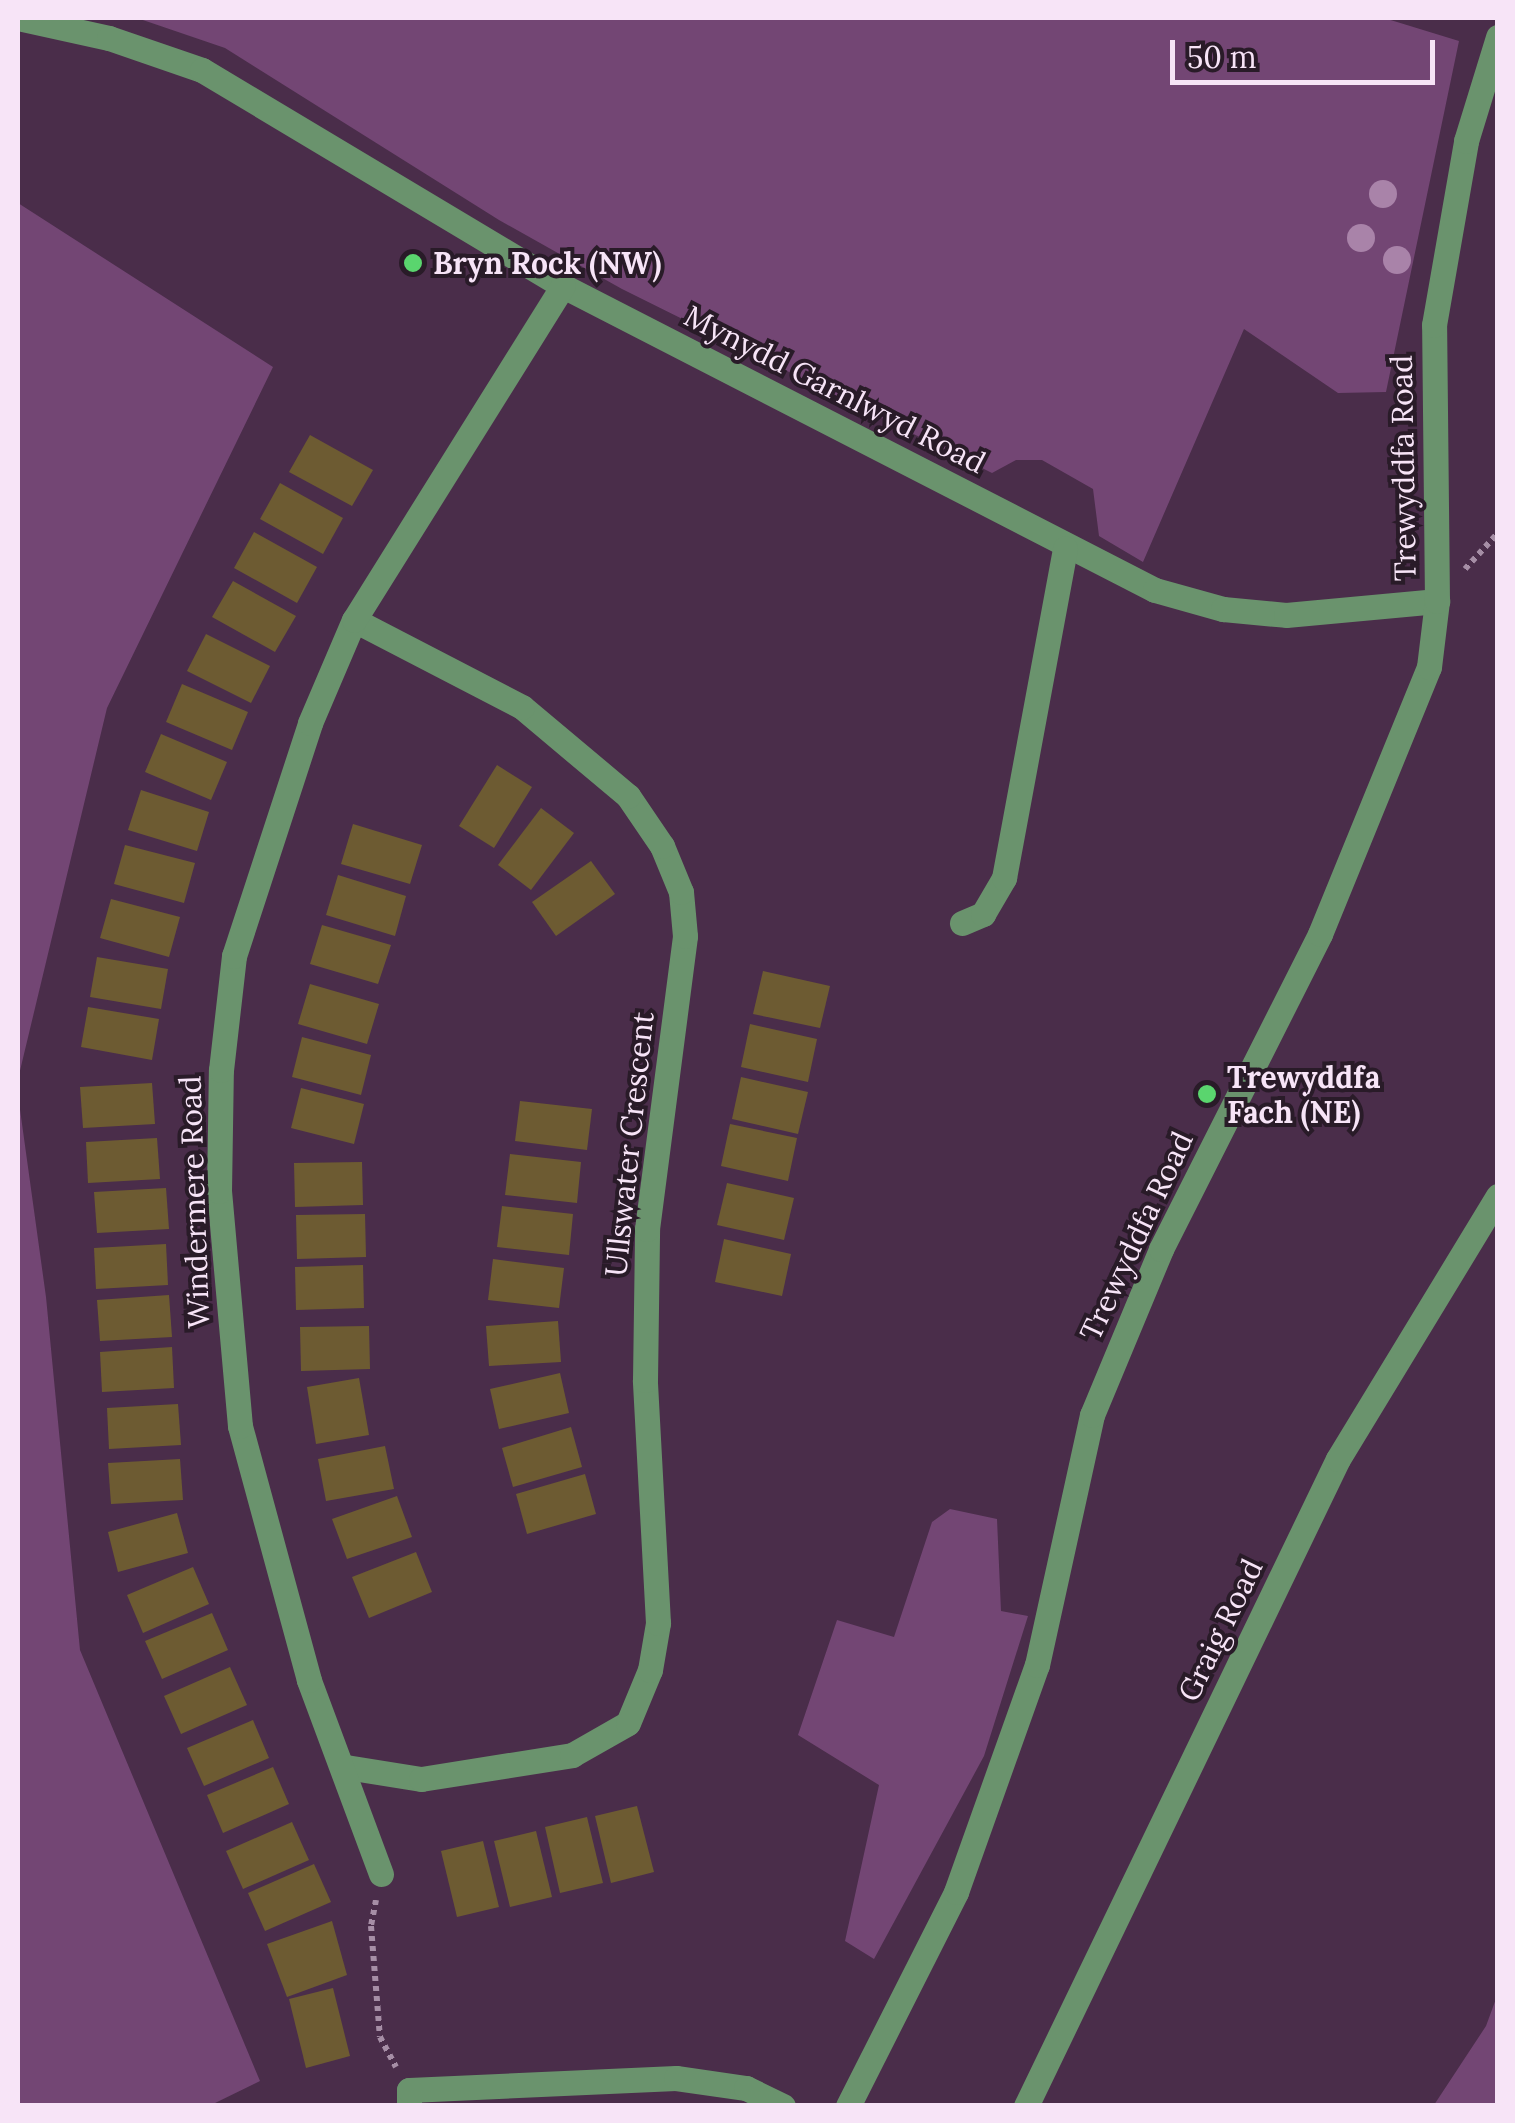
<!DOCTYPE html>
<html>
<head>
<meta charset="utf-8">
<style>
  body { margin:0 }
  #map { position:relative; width:1515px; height:2123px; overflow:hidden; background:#4a2d4a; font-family:Lora,serif }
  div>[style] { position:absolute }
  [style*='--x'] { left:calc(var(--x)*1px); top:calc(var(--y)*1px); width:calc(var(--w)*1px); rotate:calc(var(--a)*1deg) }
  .green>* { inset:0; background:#734674 }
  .building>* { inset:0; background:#6d5b32 }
  .path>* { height:6px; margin-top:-3px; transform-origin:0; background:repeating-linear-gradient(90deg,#a68ea6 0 5px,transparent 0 10px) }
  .minor>* { height:25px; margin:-12.5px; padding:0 12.5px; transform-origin:12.5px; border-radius:12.5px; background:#6a936d }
  .trees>* { width:28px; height:28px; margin:-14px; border-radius:50%; background:#a983a9 }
  .dots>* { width:28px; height:28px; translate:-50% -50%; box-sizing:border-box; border:5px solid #291b28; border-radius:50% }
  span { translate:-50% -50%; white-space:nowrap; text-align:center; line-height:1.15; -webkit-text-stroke:8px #291b28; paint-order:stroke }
  .poi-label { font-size:30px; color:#f7e4f7; font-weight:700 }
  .left { translate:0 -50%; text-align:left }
  .street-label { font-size:30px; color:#f7e4f7 }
  .frame { position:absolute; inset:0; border:20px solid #f7e4f7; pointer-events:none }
  .scale { position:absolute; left:1170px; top:40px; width:265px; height:45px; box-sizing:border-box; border:5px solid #f7e4f7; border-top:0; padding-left:12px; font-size:30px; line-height:35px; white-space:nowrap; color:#f7e4f7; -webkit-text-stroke:8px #291b28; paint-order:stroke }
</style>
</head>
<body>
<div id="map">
  <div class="green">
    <i style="clip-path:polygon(137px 18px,1384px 18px,1459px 41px,1386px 392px,1338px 393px,1244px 329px,1143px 562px,1099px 536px,1093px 489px,1042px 460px,1016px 460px,992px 473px,622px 289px,499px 220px,225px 48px)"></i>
    <i style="clip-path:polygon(18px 203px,273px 367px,107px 708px,18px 1079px)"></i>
    <i style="clip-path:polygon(18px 1095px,46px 1297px,80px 1650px,260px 2081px,211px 2105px,18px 2105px)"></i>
    <i style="clip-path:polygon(950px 1509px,997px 1519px,1001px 1611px,1028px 1616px,984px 1756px,874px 1959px,845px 1941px,879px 1785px,798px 1735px,837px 1620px,894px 1637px,932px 1522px)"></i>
    <i style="clip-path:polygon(1497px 1996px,1497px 2105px,1434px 2105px,1486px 2026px)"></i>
  </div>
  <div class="building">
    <i style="clip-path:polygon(310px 435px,373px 470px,352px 506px,289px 472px)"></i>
    <i style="clip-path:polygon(280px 483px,343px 518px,323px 554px,260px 519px)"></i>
    <i style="clip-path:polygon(254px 532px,317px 567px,297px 603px,234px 568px)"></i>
    <i style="clip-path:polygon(233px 581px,296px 616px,275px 652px,212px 617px)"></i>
    <i style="clip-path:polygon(206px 634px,270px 666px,251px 703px,187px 671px)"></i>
    <i style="clip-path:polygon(182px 684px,248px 712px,232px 750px,166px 722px)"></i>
    <i style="clip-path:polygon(161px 734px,227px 762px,211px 800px,145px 772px)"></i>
    <i style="clip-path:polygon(497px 765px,532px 787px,494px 848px,459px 826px)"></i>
    <i style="clip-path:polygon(141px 790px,209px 812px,197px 851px,128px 830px)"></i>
    <i style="clip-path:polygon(541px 808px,574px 833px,531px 890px,498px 865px)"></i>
    <i style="clip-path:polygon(353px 824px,422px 845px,410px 884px,341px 864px)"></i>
    <i style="clip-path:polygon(125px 845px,195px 863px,184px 903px,114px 884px)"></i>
    <i style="clip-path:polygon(591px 861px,615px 894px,556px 936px,532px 902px)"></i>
    <i style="clip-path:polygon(338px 875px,406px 896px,395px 936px,326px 915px)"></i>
    <i style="clip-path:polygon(111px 899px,180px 917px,169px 957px,100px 938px)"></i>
    <i style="clip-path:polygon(322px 925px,391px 945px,378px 984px,310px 964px)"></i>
    <i style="clip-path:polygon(97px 957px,168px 969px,161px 1009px,90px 997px)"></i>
    <i style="clip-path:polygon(763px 971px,830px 986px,820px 1028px,753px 1014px)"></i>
    <i style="clip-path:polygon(310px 984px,379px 1004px,367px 1044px,298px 1024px)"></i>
    <i style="clip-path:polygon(88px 1007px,159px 1019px,152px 1060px,81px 1047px)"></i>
    <i style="clip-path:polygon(750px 1024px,817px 1039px,808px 1082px,741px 1067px)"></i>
    <i style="clip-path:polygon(302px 1037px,371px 1055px,361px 1095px,292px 1077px)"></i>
    <i style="clip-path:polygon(741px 1077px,808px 1092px,798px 1134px,732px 1119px)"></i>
    <i style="clip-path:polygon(152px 1083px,155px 1124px,83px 1128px,80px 1087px)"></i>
    <i style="clip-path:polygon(301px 1088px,364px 1104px,354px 1144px,291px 1128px)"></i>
    <i style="clip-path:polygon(520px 1101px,592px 1109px,587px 1150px,515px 1141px)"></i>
    <i style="clip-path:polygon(730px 1124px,797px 1138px,788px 1181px,721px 1166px)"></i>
    <i style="clip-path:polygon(157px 1138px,160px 1179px,88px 1183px,86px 1142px)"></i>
    <i style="clip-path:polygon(510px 1154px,581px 1162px,577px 1203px,505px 1195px)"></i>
    <i style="clip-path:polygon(362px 1162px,363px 1205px,295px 1207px,294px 1163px)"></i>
    <i style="clip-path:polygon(727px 1183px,794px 1198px,784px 1240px,717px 1225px)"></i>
    <i style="clip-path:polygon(166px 1188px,169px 1229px,97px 1233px,94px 1192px)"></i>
    <i style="clip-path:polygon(502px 1206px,573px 1214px,569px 1255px,497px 1247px)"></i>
    <i style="clip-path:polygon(365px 1214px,366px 1257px,297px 1259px,296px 1215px)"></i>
    <i style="clip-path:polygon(724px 1239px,791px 1254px,782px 1296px,715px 1282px)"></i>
    <i style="clip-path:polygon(166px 1244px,168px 1285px,96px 1289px,94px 1248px)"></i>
    <i style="clip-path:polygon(493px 1259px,564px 1268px,559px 1308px,488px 1300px)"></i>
    <i style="clip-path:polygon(363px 1265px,364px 1308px,296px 1310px,295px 1267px)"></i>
    <i style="clip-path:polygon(169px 1295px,172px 1337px,100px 1341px,97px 1300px)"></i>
    <i style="clip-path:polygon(558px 1321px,561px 1362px,489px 1366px,486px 1326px)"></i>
    <i style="clip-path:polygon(369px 1326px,370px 1369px,301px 1371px,300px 1327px)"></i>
    <i style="clip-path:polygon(172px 1347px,174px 1388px,102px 1392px,100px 1352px)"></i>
    <i style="clip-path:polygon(560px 1373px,569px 1413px,499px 1429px,490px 1389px)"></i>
    <i style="clip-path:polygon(359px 1378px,369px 1435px,316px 1444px,307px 1387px)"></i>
    <i style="clip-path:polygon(178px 1404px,181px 1445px,109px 1449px,107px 1408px)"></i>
    <i style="clip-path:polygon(571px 1427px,582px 1467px,513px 1487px,502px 1448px)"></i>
    <i style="clip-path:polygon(385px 1446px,394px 1489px,326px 1501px,318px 1459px)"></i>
    <i style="clip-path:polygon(180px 1459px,183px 1500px,111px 1504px,108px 1463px)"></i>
    <i style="clip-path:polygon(585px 1474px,596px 1514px,527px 1534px,516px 1494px)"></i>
    <i style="clip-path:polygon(397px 1496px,412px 1537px,347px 1559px,332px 1519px)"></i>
    <i style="clip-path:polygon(177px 1513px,188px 1553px,118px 1572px,108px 1532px)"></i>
    <i style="clip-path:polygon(416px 1552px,432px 1592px,369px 1618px,352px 1577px)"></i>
    <i style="clip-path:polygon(193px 1567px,209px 1604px,143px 1633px,127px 1595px)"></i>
    <i style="clip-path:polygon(212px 1613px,228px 1650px,162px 1679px,145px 1641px)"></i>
    <i style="clip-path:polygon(230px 1667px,247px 1705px,181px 1734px,164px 1696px)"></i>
    <i style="clip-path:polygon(253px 1720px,269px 1758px,204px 1786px,187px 1748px)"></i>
    <i style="clip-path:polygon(273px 1767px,289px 1804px,223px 1833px,207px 1795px)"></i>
    <i style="clip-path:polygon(637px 1806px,654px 1872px,611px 1883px,595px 1816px)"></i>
    <i style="clip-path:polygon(587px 1817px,603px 1883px,560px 1893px,545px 1827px)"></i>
    <i style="clip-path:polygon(292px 1822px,309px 1860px,243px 1889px,226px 1851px)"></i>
    <i style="clip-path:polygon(536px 1831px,552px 1897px,510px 1907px,494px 1841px)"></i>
    <i style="clip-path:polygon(483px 1841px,499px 1907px,457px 1917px,441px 1851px)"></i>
    <i style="clip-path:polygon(314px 1864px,331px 1902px,265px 1931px,248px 1893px)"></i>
    <i style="clip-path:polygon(332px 1921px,347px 1975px,287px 1997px,267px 1944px)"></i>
    <i style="clip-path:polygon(333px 1988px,350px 2056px,306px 2068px,289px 1999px)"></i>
  </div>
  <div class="path">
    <i style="--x:1465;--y:569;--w:49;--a:-47.5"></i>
    <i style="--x:376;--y:1900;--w:26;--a:101"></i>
    <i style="--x:371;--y:1926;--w:111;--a:85.4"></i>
    <i style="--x:380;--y:2037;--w:34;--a:62"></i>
  </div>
  <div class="minor">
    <i style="--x:18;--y:18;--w:93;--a:12.4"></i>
    <i style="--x:109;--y:38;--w:98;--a:19"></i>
    <i style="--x:202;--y:70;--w:421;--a:30.9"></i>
    <i style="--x:563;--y:286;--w:665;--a:27.18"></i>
    <i style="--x:1155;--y:590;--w:71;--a:15.6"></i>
    <i style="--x:1223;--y:609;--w:63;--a:5.4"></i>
    <i style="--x:1286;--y:615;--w:152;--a:-5.3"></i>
    <i style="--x:962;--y:923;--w:23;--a:-23"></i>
    <i style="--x:983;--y:914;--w:42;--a:-59.7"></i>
    <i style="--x:1004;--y:878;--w:335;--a:-79.5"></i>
    <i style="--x:346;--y:1767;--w:76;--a:9.1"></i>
    <i style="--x:421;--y:1779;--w:153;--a:-9"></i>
    <i style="--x:572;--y:1755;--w:64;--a:-29.7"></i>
    <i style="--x:628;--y:1723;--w:57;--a:-67.5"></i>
    <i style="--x:650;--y:1670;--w:48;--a:-80.3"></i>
    <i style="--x:658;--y:1623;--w:243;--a:-93.1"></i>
    <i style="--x:645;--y:1380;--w:151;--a:-89.2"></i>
    <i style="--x:647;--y:1229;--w:295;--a:-82.6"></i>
    <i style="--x:685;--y:936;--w:44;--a:-95.2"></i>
    <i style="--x:681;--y:892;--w:50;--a:-112.4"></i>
    <i style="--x:662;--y:846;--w:60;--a:-124.2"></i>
    <i style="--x:628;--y:796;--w:138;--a:-140"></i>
    <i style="--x:522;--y:707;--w:189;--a:-152.6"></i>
    <i style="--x:381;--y:1874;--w:207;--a:-110.4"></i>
    <i style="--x:309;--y:1680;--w:263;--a:-105.2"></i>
    <i style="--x:240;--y:1426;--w:236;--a:-95.1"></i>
    <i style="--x:219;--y:1191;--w:121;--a:-89.1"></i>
    <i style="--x:221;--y:1070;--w:115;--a:-83.5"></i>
    <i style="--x:234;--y:956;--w:245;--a:-71.9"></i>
    <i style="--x:310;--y:723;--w:112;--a:-66.9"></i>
    <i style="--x:354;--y:620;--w:394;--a:-58"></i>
    <i style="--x:409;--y:2106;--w:16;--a:-90"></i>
    <i style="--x:409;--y:2090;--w:267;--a:-2.6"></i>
    <i style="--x:676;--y:2078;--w:71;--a:8.1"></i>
    <i style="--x:746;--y:2088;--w:41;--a:25.9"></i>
    <i style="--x:848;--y:2106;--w:240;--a:-63.2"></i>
    <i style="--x:956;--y:1892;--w:241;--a:-70.4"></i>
    <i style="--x:1037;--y:1665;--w:256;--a:-77.6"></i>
    <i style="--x:1092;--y:1415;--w:180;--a:-67.4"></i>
    <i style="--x:1161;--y:1249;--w:353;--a:-63.2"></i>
    <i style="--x:1320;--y:934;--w:288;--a:-67.8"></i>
    <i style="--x:1429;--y:667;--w:66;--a:-83.1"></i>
    <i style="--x:1437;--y:601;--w:276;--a:-90.6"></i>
    <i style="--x:1434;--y:325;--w:187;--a:-80.1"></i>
    <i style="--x:1466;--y:141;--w:109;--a:-72.9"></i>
    <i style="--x:1026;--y:2106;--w:718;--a:-64.26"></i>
    <i style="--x:1338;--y:1459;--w:308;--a:-58.7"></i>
  </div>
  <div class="trees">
    <i style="left:1383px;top:194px"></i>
    <i style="left:1361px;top:238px"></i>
    <i style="left:1397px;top:260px"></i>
  </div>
  <div class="dots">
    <i style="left:413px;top:263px;background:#5ad56e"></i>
    <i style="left:1207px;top:1094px;background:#5ad56e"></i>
  </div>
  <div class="poi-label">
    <span class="left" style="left:433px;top:263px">Bryn Rock (NW)</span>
    <span class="left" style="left:1227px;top:1094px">Trewyddfa<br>Fach (NE)</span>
  </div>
  <div class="street-label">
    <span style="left:835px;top:389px;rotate:27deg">Mynydd Garnlwyd Road</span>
    <span style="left:1403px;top:468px;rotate:-91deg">Trewyddfa Road</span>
    <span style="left:629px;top:1144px;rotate:-84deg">Ullswater Crescent</span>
    <span style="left:194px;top:1202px;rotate:-92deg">Windermere Road</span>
    <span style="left:1136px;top:1236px;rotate:-65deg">Trewyddfa Road</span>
    <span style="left:1220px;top:1630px;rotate:-64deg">Graig Road</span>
  </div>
  <div class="frame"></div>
  <div class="scale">50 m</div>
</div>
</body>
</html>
